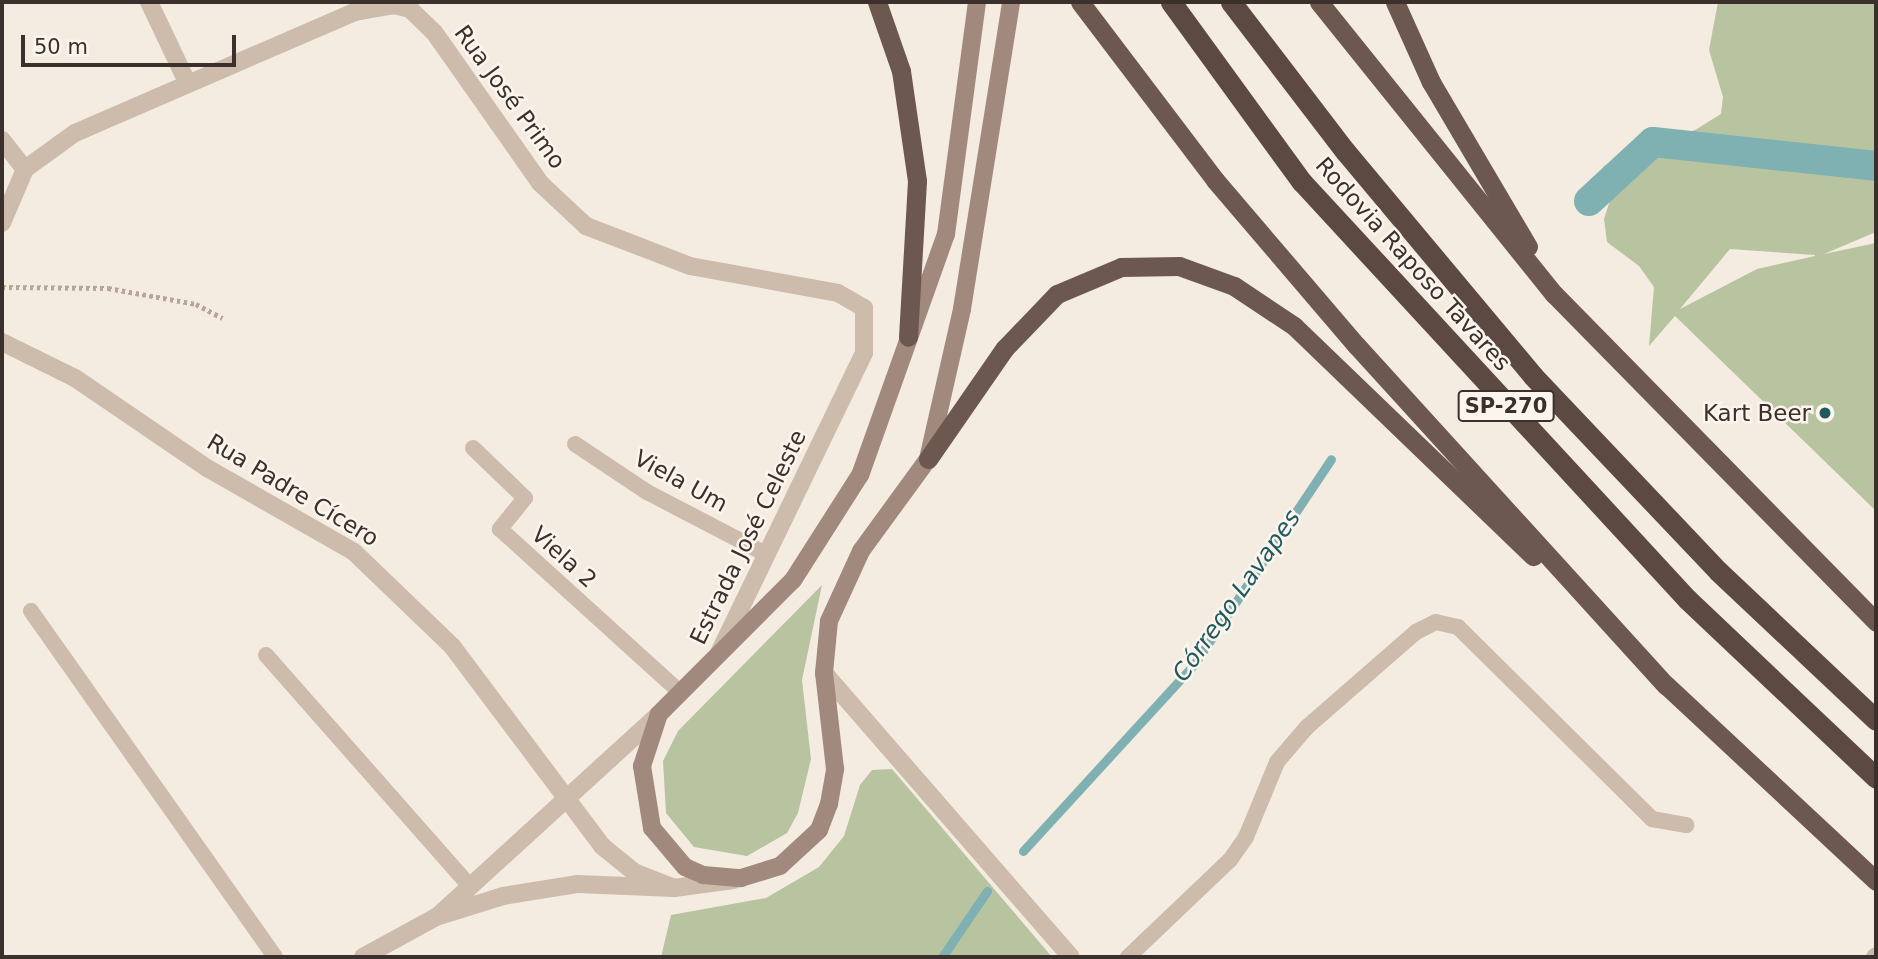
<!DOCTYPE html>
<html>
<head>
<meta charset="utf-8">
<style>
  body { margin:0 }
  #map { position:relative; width:1878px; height:959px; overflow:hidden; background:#f4ebe1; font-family:"DejaVu Sans",sans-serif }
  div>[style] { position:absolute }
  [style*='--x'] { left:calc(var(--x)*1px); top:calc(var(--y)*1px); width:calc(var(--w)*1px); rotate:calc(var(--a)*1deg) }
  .green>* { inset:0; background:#b8c4a0 }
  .stream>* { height:9px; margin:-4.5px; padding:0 4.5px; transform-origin:4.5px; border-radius:4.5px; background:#7fb0b2 }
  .canal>* { height:30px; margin:-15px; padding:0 15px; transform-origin:15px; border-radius:15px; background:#7fb0b2 }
  .path>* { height:4.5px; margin-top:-2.25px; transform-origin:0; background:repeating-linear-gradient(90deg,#b9a596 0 3.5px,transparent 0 7px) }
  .service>* { height:16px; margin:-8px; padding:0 8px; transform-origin:8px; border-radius:8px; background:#cdbbac }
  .minor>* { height:18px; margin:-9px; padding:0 9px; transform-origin:9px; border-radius:9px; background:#cdbbac }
  .secondary>* { height:18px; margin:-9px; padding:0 9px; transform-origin:9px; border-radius:9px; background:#a18a7d }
  .trunk>* { height:19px; margin:-9.5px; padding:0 9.5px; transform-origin:9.5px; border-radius:9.5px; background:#6c584f }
  .motorway>* { height:21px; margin:-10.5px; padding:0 10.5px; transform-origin:10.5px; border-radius:10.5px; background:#5c4a42 }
  .dots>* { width:19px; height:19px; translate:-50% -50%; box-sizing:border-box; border:4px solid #fbf5ee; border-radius:50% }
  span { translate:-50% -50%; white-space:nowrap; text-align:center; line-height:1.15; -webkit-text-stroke:5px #fbf5ee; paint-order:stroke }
  .shield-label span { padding:2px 5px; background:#fbf5ee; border:2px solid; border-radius:5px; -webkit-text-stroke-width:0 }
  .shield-label { font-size:21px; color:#3b302b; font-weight:700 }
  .street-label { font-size:23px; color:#3b302b }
  .poi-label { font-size:23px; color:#3b302b }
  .right { translate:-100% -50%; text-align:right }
  .water-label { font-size:24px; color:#1f5a5e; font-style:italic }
  .frame { position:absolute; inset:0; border:4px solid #3b302b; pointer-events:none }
  .scale { position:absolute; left:21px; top:35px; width:215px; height:32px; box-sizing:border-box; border:4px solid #3b302b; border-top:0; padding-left:9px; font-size:21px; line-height:24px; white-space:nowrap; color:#3b302b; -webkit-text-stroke:5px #fbf5ee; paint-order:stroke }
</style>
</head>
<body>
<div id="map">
  <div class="green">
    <i style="clip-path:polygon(evenodd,1718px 2px,1876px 2px,1876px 232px,1824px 254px,1876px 243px,1876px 511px,1675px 316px,1649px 346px,1654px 287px,1639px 266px,1607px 242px,1604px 219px,1616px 182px,1603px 167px,1624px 152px,1695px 130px,1721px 114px,1723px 97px,1709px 50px,1718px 2px,1730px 249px,1815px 255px,1815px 256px,1757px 269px,1680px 309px,1730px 249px)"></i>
    <i style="clip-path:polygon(822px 585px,802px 680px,811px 759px,798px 813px,787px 833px,747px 856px,694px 847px,666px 813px,663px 761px,678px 731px)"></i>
    <i style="clip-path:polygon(892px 769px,1052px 957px,661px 957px,671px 915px,766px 898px,819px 867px,844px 836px,860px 785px,872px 770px)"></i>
  </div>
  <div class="stream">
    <i style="--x:1023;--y:851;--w:255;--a:-47.5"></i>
    <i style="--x:1195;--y:663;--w:245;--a:-56.3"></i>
    <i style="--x:942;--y:957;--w:80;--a:-55.7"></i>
  </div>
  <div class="canal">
    <i style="--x:1589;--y:201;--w:87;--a:-42.7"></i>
    <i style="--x:1653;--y:142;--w:224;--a:6.1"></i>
  </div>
  <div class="path">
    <i style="--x:2;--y:287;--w:106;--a:0.5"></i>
    <i style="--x:108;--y:288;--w:89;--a:10.3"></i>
    <i style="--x:196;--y:304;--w:30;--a:28"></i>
  </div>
  <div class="service">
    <i style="--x:575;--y:444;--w:87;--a:33.7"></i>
    <i style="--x:647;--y:492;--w:134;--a:27.5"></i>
    <i style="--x:473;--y:448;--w:72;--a:43.9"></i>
    <i style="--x:525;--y:498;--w:40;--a:129"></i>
    <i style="--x:500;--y:529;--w:244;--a:42.2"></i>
    <i style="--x:31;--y:611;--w:423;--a:54.8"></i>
    <i style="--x:266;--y:655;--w:307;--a:48.6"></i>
    <i style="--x:1128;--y:957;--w:141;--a:-43.6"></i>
    <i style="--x:1230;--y:860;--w:28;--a:-55"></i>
    <i style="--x:1246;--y:837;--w:81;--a:-67.5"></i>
    <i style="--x:1277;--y:762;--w:46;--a:-49.4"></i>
    <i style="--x:1307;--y:727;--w:145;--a:-41.1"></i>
    <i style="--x:1416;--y:632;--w:22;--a:-27"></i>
    <i style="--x:1436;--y:622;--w:23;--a:13"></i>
    <i style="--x:1458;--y:627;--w:273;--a:44.7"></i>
    <i style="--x:1652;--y:819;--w:35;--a:10"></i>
  </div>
  <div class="minor">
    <i style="--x:149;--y:2;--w:86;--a:64.6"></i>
    <i style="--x:2;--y:140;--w:37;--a:52"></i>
    <i style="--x:2;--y:223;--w:59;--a:-66.9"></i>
    <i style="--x:25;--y:169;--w:62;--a:-35.8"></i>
    <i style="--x:75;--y:133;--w:305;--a:-23.4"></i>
    <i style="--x:355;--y:12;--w:39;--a:-10"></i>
    <i style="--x:393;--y:5;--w:17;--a:13"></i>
    <i style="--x:410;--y:9;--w:33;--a:44"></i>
    <i style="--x:434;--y:32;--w:184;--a:54.9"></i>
    <i style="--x:540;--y:183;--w:63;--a:43.1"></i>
    <i style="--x:586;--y:226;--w:111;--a:21"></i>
    <i style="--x:690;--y:266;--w:150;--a:10.3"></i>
    <i style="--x:838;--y:293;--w:30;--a:30"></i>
    <i style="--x:864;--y:308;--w:45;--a:90"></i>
    <i style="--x:864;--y:353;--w:331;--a:115.8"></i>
    <i style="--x:2;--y:342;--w:81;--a:26.3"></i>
    <i style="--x:75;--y:378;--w:160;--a:34.3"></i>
    <i style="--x:207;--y:468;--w:169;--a:29.7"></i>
    <i style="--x:354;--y:552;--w:136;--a:43.8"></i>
    <i style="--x:452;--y:646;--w:250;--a:53.1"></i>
    <i style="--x:602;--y:846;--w:41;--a:39.1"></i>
    <i style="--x:634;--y:872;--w:43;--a:21.8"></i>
    <i style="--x:824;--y:673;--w:376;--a:49"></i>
    <i style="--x:439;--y:915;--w:298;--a:-42.4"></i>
    <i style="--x:363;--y:957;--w:83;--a:-28.7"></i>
    <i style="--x:436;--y:917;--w:70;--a:-17.4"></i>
    <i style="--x:503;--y:896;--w:76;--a:-9.1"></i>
    <i style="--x:578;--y:884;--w:96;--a:2.4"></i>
    <i style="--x:674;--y:888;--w:60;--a:-7.7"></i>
    <i style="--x:1875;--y:957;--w:1;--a:-45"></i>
  </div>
  <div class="secondary">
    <i style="--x:977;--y:2;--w:234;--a:97.6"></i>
    <i style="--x:946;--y:234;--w:256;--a:109.6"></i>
    <i style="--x:860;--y:475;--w:125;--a:122.5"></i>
    <i style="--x:793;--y:580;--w:190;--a:135"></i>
    <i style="--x:659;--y:714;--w:55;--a:108.1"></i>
    <i style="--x:642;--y:766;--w:63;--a:80.8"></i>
    <i style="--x:652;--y:828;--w:51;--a:49.8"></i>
    <i style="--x:685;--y:867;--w:20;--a:24"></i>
    <i style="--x:703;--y:875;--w:38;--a:5"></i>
    <i style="--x:741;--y:878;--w:41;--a:-17.1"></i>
    <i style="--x:780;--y:866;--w:53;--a:-42.7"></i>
    <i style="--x:819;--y:830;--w:28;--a:-69"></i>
    <i style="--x:829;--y:804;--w:36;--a:-80"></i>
    <i style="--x:835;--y:769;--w:97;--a:-96.5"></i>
    <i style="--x:824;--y:673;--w:52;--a:-84.5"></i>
    <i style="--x:829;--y:621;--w:77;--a:-65.4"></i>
    <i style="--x:861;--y:551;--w:114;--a:-53.9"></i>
    <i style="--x:928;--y:459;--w:154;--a:-77.2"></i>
    <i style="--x:962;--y:309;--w:311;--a:-80.9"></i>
  </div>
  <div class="trunk">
    <i style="--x:877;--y:2;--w:73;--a:70.8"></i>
    <i style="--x:901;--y:71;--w:111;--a:81.7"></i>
    <i style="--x:917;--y:181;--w:156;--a:93.3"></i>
    <i style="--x:1080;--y:2;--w:223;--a:52.8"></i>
    <i style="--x:1215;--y:180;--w:218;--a:49.5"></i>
    <i style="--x:1357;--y:346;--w:459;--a:47.7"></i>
    <i style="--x:1666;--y:685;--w:287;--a:43"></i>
    <i style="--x:1319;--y:2;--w:375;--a:51.2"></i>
    <i style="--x:1554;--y:294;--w:460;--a:45.5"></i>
    <i style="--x:1395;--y:2;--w:88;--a:65.8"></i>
    <i style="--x:1431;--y:82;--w:191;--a:59.5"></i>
    <i style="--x:928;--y:459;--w:135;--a:-55.3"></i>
    <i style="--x:1005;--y:348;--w:75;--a:-46.1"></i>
    <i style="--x:1057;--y:294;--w:69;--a:-22.9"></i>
    <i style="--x:1121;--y:267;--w:58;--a:-1"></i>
    <i style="--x:1179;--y:266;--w:59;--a:20"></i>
    <i style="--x:1234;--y:286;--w:72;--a:33.7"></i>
    <i style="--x:1294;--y:326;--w:332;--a:43.9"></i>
  </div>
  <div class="motorway">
    <i style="--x:1171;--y:2;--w:223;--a:54"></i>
    <i style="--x:1302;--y:182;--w:568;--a:47.28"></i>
    <i style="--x:1687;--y:599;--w:260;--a:43.4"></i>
    <i style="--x:1231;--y:2;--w:188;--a:52.6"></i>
    <i style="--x:1345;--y:151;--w:293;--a:50.1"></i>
    <i style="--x:1533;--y:376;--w:269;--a:46.5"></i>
    <i style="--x:1718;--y:571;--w:217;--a:43.3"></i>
  </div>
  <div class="dots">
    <i style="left:1825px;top:413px;background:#1f5a5e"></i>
  </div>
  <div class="shield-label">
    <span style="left:1506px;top:406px">SP-270</span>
  </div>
  <div class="street-label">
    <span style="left:510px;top:97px;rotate:54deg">Rua José Primo</span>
    <span style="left:1413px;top:264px;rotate:48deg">Rodovia Raposo Tavares</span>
    <span style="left:681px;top:481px;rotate:29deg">Viela Um</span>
    <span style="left:293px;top:490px;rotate:31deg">Rua Padre Cícero</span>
    <span style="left:748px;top:537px;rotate:-64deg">Estrada José Celeste</span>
    <span style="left:564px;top:557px;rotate:42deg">Viela 2</span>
  </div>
  <div class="poi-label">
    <span class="right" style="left:1811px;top:413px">Kart Beer</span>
  </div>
  <div class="water-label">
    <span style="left:1237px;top:596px;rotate:-55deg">Córrego Lavapes</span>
  </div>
  <div class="frame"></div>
  <div class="scale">50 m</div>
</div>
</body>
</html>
